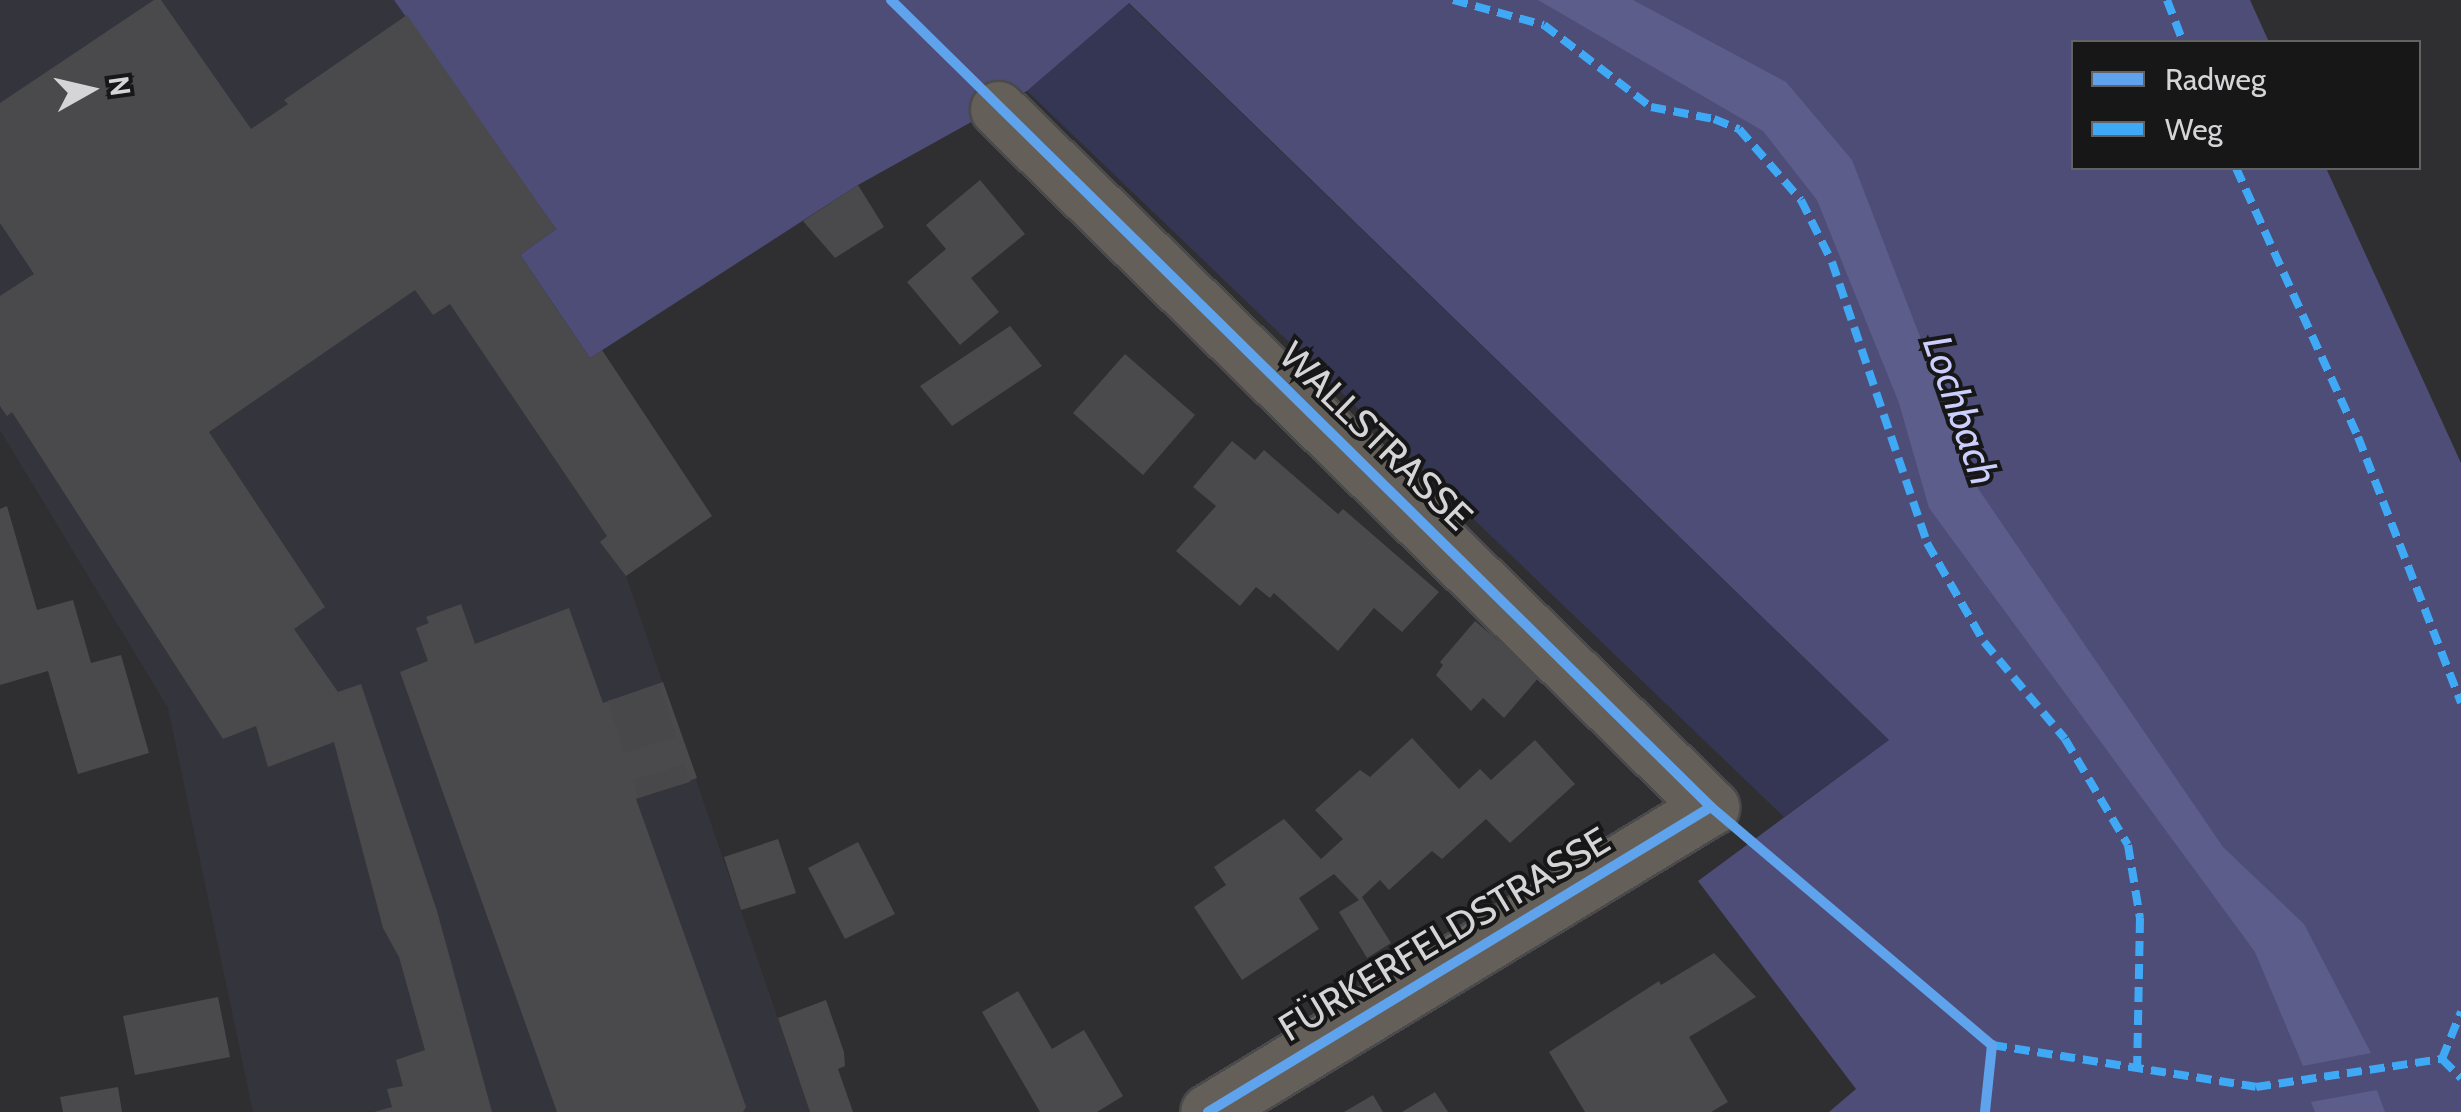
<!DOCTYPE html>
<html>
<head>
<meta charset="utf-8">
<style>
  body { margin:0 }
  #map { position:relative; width:2461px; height:1112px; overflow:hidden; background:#2f2f31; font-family:Cabin,sans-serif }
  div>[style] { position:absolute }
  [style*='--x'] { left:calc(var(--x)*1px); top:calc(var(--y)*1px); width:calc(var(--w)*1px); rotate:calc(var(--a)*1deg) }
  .built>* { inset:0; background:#34343d }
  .green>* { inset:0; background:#353554 }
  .forest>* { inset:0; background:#4d4d78 }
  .water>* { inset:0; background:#5d5d8c }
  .building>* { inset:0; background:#4a4a4c }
  .minor-tunnel>* { height:55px; margin-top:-27.5px; transform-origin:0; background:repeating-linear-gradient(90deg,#48484a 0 55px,transparent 0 83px) }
  .roads { filter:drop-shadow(2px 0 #4a4a4c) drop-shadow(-2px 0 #4a4a4c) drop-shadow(0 2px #4a4a4c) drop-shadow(0 -2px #4a4a4c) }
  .minor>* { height:55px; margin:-27.5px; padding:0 27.5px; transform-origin:27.5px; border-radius:27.5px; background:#645f59 }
  .quiet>* { height:8px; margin-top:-4px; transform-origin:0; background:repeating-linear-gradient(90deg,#3fa9f5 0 15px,transparent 0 23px) }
  .cycleway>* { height:10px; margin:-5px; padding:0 5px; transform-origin:5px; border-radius:5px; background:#60a3ed }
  span { translate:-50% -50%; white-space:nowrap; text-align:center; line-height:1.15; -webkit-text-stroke:8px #171718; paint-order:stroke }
  .street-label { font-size:38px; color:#d5d5d7 }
  .water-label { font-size:40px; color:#cccefd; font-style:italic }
  .legend { position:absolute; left:2071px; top:40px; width:350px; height:130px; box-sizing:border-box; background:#171718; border:2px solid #636364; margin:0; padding:12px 18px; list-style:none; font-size:30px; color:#d5d5d7 }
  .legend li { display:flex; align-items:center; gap:20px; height:50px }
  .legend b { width:50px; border:2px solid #636364 }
  .north { position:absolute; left:40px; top:40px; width:100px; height:100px; -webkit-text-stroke:8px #171718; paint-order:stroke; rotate:82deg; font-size:28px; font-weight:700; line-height:40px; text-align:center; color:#d5d5d7 }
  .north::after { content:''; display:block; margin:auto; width:35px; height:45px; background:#d5d5d7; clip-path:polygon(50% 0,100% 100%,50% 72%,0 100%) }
</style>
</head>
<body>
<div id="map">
  <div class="built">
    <i style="clip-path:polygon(0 0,394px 0,407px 15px,556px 229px,520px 256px,590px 357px,602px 350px,712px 516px,626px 576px,810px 1112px,253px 1112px,168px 708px,0 430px)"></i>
  </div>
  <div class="green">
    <i style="clip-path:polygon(1128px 3px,1889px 740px,1784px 817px,1027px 91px)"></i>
  </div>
  <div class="forest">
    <i style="clip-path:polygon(394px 0,2250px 0,2269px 42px,2074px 42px,2074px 168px,2326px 168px,2461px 463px,2461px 1112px,1829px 1112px,1856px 1089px,1698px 881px,1889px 740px,1129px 3px,1027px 91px,858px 185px,590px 358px,520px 255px,556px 229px)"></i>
  </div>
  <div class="water">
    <i style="clip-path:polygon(1538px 0,1633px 0,1786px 82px,1852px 160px,1979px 490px,2223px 847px,2304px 924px,2371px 1053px,2303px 1066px,2255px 952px,1929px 508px,1899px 403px,1817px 200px,1763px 131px)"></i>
    <i style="clip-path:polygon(2377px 1090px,2385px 1112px,2315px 1112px,2311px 1102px)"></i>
  </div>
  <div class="building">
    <i style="clip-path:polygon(154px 0,161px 0,251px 129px,288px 104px,284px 100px,407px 15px,556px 229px,520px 255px,590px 358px,602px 350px,712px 516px,626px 576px,600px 542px,607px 536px,450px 304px,433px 315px,415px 290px,209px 432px,325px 607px,294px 629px,338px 692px,361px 684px,437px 911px,492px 1112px,374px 1112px,392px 1107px,387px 1089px,403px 1086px,396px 1060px,425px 1050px,399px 957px,383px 928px,334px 742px,268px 767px,256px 726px,223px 739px,12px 412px,7px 416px,0 406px,0 296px,34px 274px,0 223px,0 103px)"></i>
    <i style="clip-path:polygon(980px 180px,1025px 234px,971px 278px,999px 312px,960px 345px,907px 282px,946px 249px,926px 225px)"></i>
    <i style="clip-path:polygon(858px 185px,884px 227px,835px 258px,803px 221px)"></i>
    <i style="clip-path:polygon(1010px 326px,1042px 366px,952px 426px,920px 386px)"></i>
    <i style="clip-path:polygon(1125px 354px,1195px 415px,1143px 475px,1073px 413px)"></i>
    <i style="clip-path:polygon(1232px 441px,1255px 460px,1264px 450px,1338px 514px,1343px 509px,1439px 592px,1402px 632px,1374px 608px,1338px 651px,1274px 593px,1270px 598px,1256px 587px,1240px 606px,1176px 551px,1216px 506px,1193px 487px)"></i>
    <i style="clip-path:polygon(7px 506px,37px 610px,73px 600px,91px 663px,121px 655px,149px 753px,78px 774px,48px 671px,0 685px,0 509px)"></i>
    <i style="clip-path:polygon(461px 604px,475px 644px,569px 608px,603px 703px,663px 682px,697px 778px,636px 799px,746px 1107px,743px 1112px,557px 1112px,400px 672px,428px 661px,416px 628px,429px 623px,426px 617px)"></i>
    <i style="clip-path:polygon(1475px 621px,1540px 676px,1504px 718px,1483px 698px,1471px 711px,1436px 675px,1443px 665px,1440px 662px)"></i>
    <i style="clip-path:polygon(1412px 738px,1459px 789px,1480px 769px,1491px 780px,1535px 740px,1575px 784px,1510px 843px,1486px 819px,1442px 859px,1432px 851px,1389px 890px,1380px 880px,1362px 897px,1391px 943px,1367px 958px,1339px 912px,1359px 900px,1334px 874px,1299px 898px,1319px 929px,1242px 980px,1194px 907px,1226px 885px,1214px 867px,1284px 819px,1321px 859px,1343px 839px,1315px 810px,1360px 770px,1370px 777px)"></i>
    <i style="clip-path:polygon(778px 839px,796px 893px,741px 910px,724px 857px)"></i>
    <i style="clip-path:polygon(858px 842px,895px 914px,845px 939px,808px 868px)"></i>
    <i style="clip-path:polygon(1714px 953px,1756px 997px,1689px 1037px,1728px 1102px,1711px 1112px,1585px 1112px,1549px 1052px,1659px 981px,1661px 985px)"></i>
    <i style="clip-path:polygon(1018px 991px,1052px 1049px,1084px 1030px,1123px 1096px,1097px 1112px,1040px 1112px,982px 1012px)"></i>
    <i style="clip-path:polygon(218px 997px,230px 1057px,135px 1075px,123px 1016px)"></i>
    <i style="clip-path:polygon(826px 1000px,844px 1052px,845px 1066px,838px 1069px,853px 1112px,810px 1112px,778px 1018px)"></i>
    <i style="clip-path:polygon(118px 1087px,122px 1112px,63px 1112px,60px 1097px)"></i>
    <i style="clip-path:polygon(1435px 1092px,1448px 1112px,1402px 1112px)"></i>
    <i style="clip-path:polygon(1373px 1095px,1383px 1112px,1344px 1112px)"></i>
  </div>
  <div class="minor-tunnel">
    <i style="--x:634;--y:692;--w:102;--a:72.8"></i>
  </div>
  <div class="roads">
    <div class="minor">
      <i style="--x:998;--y:109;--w:998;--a:44.39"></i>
      <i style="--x:1711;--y:807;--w:588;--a:148.77"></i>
    </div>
  </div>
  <div class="quiet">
    <i style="--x:1453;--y:0;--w:94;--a:15.4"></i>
    <i style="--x:1544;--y:25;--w:135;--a:37.5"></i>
    <i style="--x:1651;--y:107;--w:64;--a:10.8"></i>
    <i style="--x:1714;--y:119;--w:27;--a:22"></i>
    <i style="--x:1739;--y:129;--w:94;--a:48.9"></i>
    <i style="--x:1801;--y:200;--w:69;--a:63.4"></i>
    <i style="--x:1832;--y:262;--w:297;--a:71.3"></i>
    <i style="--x:1927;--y:543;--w:114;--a:60.1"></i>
    <i style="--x:1984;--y:642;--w:126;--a:50.1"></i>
    <i style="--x:2065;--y:739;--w:123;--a:59.3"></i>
    <i style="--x:2128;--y:845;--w:74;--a:80.7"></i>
    <i style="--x:2140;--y:918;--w:151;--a:91.1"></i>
    <i style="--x:2167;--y:0;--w:45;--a:69.1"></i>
    <i style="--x:2236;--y:168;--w:295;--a:65.6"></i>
    <i style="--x:2358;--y:437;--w:285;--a:68.8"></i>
    <i style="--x:1985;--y:1038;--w:10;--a:45"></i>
    <i style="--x:1992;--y:1045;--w:267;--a:9"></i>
    <i style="--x:2256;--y:1087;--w:188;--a:-8.6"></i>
    <i style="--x:2442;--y:1059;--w:51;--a:-68"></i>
    <i style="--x:2442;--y:1059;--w:27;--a:45"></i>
  </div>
  <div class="cycleway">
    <i style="--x:891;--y:0;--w:1150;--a:44.54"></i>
    <i style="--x:1711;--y:807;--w:368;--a:40.3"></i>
    <i style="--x:1992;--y:1045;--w:67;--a:96"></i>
    <i style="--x:1208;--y:1112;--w:588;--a:-31.23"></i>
  </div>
  <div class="street-label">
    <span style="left:1376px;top:436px;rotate:44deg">WALLSTRASSE</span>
    <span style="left:1444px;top:934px;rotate:-31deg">FÜRKERFELDSTRASSE</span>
  </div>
  <div class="water-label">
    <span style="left:1961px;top:410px;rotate:71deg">Lochbach</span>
  </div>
  <ul class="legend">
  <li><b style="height:12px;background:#60a3ed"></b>Radweg</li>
  <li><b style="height:12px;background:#3fa9f5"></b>Weg</li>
  </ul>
  <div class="north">N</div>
</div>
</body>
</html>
